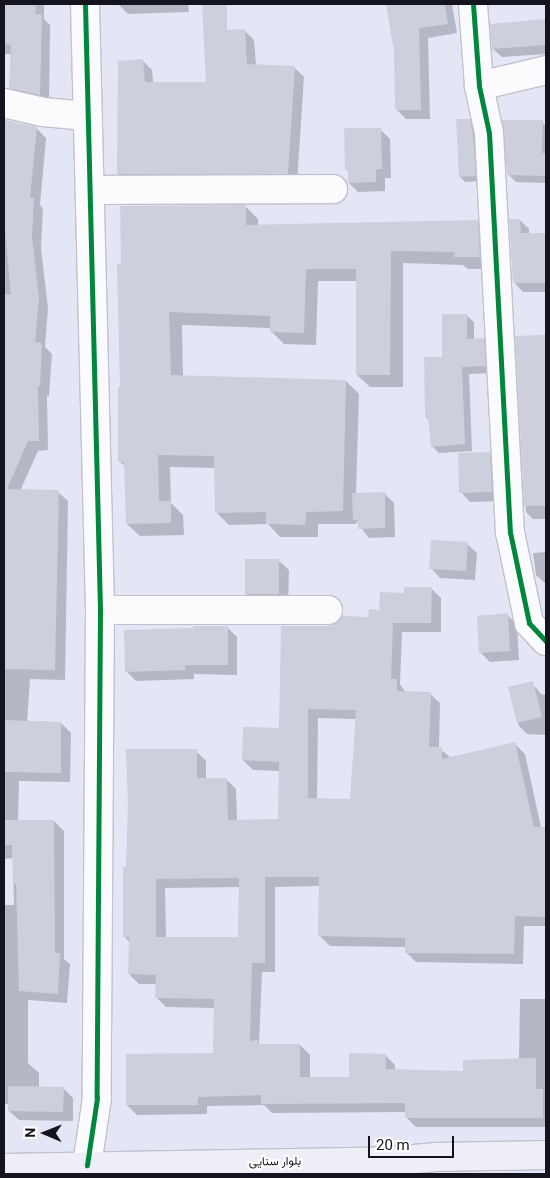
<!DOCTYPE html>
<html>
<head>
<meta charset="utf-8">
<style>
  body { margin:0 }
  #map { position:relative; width:550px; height:1178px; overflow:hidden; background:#e4e5f5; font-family:Roboto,Vazirmatn,sans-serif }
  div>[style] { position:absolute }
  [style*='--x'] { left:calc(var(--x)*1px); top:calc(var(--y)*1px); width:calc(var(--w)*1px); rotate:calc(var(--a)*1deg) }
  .shadow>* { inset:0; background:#0003 }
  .building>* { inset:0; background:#cecfdc }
  .roads { filter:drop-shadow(1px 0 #c0c1cd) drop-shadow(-1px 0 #c0c1cd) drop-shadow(0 1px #c0c1cd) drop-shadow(0 -1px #c0c1cd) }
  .minor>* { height:28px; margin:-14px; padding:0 14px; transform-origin:14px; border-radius:14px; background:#fbfbfe }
  .major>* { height:28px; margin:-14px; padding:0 14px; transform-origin:14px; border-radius:14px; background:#edeef6 }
  .cycleway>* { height:5px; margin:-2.5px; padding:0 2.5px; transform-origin:2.5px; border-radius:2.5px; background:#00873e }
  span { translate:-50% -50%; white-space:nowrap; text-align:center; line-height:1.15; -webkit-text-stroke:4px #fff; paint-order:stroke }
  .street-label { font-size:12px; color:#14141e }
  .frame { position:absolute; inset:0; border:5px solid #14141e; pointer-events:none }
  .north { position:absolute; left:20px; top:1108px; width:50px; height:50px; -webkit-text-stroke:4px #fff; paint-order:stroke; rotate:271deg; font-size:14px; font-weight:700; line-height:20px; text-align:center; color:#14141e }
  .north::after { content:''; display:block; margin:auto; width:18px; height:22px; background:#14141e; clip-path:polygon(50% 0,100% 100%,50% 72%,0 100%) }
  .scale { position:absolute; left:368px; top:1136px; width:86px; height:22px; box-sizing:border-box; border:2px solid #14141e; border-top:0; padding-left:6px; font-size:15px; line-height:18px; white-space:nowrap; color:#14141e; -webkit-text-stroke:4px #fff; paint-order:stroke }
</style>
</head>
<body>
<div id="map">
  <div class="shadow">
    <i style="clip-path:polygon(4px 4px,44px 4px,44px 19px,50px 25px,49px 104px,20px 97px,11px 88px,12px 54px,4px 54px)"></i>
    <i style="clip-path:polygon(118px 4px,188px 4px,189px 12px,128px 14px)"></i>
    <i style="clip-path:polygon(387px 4px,452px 4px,457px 33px,428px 38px,430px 119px,406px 119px,397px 110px,395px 51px)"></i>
    <i style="clip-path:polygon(546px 20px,546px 54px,502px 57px,493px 49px,491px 25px)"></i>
    <i style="clip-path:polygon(245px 31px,254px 40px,256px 65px,294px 67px,304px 77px,297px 183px,128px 183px,118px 174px,143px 61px,152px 70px,153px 83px,208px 84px)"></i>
    <i style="clip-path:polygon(4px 120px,36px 128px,46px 138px,40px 205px,43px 209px,41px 248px,48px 308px,45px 347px,52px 354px,49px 396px,47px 395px,48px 450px,38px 451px,20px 491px,58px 492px,68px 501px,65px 680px,30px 679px,27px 722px,61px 723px,71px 733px,70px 782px,19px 781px,18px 821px,54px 821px,64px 831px,64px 959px,70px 964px,67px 1003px,28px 1000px,28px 1063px,39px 1073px,39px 1088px,63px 1088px,73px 1098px,73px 1121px,19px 1120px,9px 1111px,9px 1104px,4px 1104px,4px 905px,14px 905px,13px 858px,4px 859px)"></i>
    <i style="clip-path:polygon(470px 120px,474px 125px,480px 181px,465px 182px,460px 177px)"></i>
    <i style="clip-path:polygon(542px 122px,546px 126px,546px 183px,516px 182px,508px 174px)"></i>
    <i style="clip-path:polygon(380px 129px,390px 139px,391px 178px,385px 178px,385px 191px,358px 192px,349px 183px,349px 172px,346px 169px)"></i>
    <i style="clip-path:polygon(245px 206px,258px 219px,258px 226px,477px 221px,490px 234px,492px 269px,468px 269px,463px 265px,403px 263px,403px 387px,370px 387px,357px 375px,357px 281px,318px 281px,316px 345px,284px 344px,271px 331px,271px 328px,182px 325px,183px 377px,346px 381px,359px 394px,356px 494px,385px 494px,394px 503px,395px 537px,369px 538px,356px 521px,356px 524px,318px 524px,318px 537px,280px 537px,268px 524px,229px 525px,216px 512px,216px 468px,170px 467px,171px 503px,183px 515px,184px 535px,140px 536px,127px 524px,126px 467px,119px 461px,121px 388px,118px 265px)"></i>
    <i style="clip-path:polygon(520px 220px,529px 229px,529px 234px,546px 234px,546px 292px,523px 292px,514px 282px)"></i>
    <i style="clip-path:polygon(466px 315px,474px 322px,474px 340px,484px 339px,491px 347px,492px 373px,469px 374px,472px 451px,439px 453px,432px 446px,430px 420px,426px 417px,444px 359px)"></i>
    <i style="clip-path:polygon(546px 336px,546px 519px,533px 519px,526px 512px,517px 338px)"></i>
    <i style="clip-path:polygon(490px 454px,499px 463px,501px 501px,470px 502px,461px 492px)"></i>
    <i style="clip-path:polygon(467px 544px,477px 553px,475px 580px,440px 578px,431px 568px)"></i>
    <i style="clip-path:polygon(546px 552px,546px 584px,536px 575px,533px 553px)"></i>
    <i style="clip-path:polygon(279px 561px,289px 570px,288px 604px,256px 604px,246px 594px)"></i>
    <i style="clip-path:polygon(evenodd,431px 588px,441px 598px,441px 632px,402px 632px,400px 684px,406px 693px,430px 694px,440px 703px,439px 748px,451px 758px,515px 744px,525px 754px,546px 850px,546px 926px,524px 926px,523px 964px,416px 962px,406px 952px,406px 947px,330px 946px,320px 936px,321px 886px,275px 887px,275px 972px,262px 972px,259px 1044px,300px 1045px,310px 1055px,310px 1078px,350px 1078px,385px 1055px,395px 1065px,395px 1071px,464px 1072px,519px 1060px,520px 999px,546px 999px,546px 1127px,416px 1127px,406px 1117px,406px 1112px,272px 1113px,264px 1105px,207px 1106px,207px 1114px,137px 1115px,127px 1105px,214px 1054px,215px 1008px,166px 1007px,157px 998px,157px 984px,139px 984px,129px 974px,130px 943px,125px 937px,128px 869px,196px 751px,206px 761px,206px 779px,226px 779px,236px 789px,237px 821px,279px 820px,280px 771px,253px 770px,243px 760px,280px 730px,328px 627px,369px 618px,405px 595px,431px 588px,318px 718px,357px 719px,351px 800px,317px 799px,318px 718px,431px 588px,240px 887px,239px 938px,166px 938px,165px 888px,240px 887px)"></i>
    <i style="clip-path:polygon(507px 615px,517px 624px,519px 660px,490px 662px,481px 653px)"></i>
    <i style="clip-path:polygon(227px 627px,237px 637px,237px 675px,194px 674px,194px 679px,136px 681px,126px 671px)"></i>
    <i style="clip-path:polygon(532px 683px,541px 694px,546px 695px,546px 735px,527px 734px,519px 726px,510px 688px)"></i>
  </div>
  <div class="building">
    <i style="clip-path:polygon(4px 4px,36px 4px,35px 14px,42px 15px,40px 95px,9px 88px,11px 45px,4px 44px)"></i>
    <i style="clip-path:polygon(202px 4px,227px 4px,227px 30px,245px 29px,247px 64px,295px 66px,288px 174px,117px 174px,118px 61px,143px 59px,145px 82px,206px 82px)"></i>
    <i style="clip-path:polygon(386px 4px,445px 4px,448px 24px,419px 28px,421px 110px,395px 110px,394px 52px)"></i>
    <i style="clip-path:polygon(546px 19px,546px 45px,492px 49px,490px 24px)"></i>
    <i style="clip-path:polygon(456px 119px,470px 119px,473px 135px,476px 176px,459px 177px)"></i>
    <i style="clip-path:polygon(4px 120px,37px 127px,30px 198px,34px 198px,32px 237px,39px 297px,35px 342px,42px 343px,40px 386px,38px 386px,39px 441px,28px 441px,7px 489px,59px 490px,55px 670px,4px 669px,4px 294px,11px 295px,4px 219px)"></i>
    <i style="clip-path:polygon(502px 120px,543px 120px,542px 153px,546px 153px,546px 176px,507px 175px)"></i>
    <i style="clip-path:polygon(344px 128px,381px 128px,382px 169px,376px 169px,376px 182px,348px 183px,348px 170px,345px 170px)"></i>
    <i style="clip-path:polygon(246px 205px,246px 225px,478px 220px,480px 257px,454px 257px,454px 252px,391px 251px,390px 375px,356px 375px,356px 269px,306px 269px,304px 333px,270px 332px,270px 316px,169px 312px,171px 375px,346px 380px,343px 511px,306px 512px,305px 525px,266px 524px,266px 512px,215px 513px,214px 456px,158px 455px,159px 501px,171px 501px,171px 523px,126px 524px,124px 462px,118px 462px,118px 387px,120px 387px,117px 264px,121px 263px,120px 206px)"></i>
    <i style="clip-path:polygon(509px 219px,520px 219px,521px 233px,546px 233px,546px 283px,513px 283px)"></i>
    <i style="clip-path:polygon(442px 314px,467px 314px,467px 339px,484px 338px,486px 366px,462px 367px,465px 444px,431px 447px,428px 417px,425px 417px,424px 357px,442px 357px)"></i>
    <i style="clip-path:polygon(546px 335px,546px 506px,524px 506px,515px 336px)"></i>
    <i style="clip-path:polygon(490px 452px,492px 492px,459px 493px,458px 453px)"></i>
    <i style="clip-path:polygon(385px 492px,385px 528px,358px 529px,358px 520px,353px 520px,352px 493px)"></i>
    <i style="clip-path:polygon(431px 540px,468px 542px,466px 571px,429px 569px)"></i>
    <i style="clip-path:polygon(245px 559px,279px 559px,279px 594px,245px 594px)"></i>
    <i style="clip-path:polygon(evenodd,404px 587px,432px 587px,431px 623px,393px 623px,391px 679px,397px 679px,397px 691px,431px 692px,429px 747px,442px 747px,442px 759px,515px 742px,534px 827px,546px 827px,546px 917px,515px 916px,514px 954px,405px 953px,405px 938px,318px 936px,319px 877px,265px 877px,265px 963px,252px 963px,250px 1041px,258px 1040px,258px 1044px,300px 1044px,300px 1077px,349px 1077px,349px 1053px,386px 1054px,386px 1069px,463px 1071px,463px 1060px,536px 1058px,536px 1089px,543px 1089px,543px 1118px,405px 1118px,405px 1103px,261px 1104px,261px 1095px,198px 1097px,198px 1105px,126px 1105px,126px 1054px,213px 1053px,214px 999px,155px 998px,156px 975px,128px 974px,129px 937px,123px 937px,123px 867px,126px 867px,128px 805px,126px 749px,197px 749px,197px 778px,227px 778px,228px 820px,278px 819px,279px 762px,242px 760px,243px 727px,279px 728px,281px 626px,328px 626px,336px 623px,342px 616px,368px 617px,369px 609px,379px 610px,380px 592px,404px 593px,404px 587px,308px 709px,356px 710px,350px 799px,308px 798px,308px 709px,404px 587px,239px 878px,238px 937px,156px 937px,156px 879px,239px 878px)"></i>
    <i style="clip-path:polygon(508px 613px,510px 651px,479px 653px,477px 616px)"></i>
    <i style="clip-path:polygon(193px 626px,228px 626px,228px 665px,185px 665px,185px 670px,125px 672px,124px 630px,193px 628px)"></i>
    <i style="clip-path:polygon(533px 681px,542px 717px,517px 723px,508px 687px)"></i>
    <i style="clip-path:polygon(4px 720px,61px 722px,61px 773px,4px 772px)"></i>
    <i style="clip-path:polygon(4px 820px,54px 820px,55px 953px,60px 953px,58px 994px,19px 991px,16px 884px,13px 884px,12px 845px,4px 845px)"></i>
    <i style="clip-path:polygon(8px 1086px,64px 1087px,63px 1112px,8px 1111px)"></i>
  </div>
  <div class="roads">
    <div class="minor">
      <i style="--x:85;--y:4;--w:606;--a:88.58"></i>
      <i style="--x:100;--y:610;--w:488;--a:90.4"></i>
      <i style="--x:97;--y:1098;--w:68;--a:98.5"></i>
      <i style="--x:473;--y:4;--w:82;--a:85.8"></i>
      <i style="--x:479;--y:86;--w:48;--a:78"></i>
      <i style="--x:489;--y:133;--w:400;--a:87"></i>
      <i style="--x:510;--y:532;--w:93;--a:78.2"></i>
      <i style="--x:529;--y:623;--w:25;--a:47"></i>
      <i style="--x:479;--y:86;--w:69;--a:-13.4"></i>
      <i style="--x:4;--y:103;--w:40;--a:13"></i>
      <i style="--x:43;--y:112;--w:44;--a:5.2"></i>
      <i style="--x:90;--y:190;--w:243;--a:-0.2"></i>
      <i style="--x:100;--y:610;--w:228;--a:0"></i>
    </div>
    <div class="major">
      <i style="--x:4;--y:1168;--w:388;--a:-1"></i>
      <i style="--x:392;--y:1161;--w:44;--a:-5.2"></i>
      <i style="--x:436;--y:1157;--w:110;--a:-1"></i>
    </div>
  </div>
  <div class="cycleway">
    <i style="--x:85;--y:4;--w:606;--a:88.58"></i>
    <i style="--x:100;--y:610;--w:488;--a:90.4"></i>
    <i style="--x:97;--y:1098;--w:68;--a:98.5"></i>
    <i style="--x:473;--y:4;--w:82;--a:85.8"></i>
    <i style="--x:479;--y:86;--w:48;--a:78"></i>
    <i style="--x:489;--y:133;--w:400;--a:87"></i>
    <i style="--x:510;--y:532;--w:93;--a:78.2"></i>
    <i style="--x:529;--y:623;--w:25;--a:47"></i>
  </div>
  <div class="street-label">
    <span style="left:275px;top:1162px;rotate:-1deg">بلوار سنایی</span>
  </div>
  <div class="frame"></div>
  <div class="north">N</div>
  <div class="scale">20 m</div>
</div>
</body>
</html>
